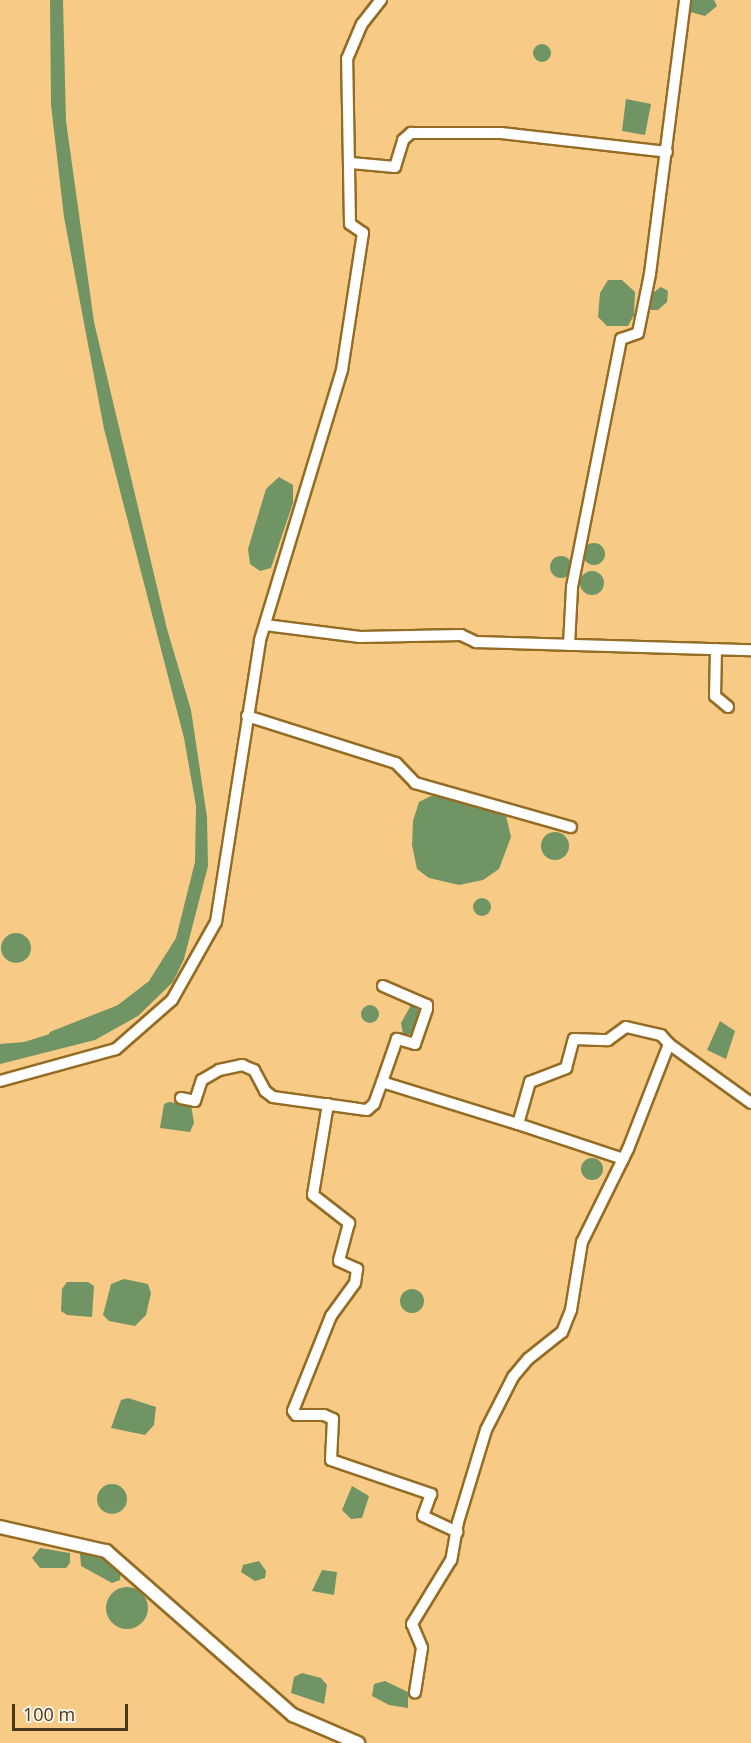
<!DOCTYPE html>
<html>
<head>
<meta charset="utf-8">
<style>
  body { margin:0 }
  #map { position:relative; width:751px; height:1743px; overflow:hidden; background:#f7cb86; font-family:"Open Sans",sans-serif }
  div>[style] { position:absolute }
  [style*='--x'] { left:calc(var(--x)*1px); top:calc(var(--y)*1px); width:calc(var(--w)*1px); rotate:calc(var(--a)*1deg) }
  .water>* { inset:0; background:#709464 }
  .round { border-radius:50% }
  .canal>* { height:8px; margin:-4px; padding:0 4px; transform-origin:4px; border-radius:4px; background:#709464 }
  .roads { filter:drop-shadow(2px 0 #946c24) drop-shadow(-2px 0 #946c24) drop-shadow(0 2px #946c24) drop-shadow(0 -2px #946c24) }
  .minor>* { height:10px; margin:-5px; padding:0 5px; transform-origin:5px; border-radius:5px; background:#fff }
  .major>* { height:12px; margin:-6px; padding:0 6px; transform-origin:6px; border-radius:6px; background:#fff }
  span { translate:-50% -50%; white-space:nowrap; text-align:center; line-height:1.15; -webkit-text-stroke:4.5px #fbf3e5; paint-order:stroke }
  .scale { position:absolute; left:12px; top:1704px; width:116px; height:27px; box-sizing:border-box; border:3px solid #473619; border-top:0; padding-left:8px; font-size:18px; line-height:21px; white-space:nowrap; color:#473619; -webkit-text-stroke:4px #fbf3e5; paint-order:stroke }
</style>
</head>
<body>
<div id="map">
  <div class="water">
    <i style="clip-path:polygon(50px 0,63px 0,66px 121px,94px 322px,167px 629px,191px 710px,207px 817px,208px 866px,184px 959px,173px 982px,138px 1016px,95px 1040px,0 1064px,0 1044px,24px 1042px,101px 1018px,149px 981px,176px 938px,195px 862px,196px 806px,184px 738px,104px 429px,64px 217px,51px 105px)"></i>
    <i style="clip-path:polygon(689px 0,714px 0,717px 6px,705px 16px,690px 12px)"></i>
    <i class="round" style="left:533px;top:44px;width:18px;height:18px"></i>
    <i style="clip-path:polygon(626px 99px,651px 104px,645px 135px,622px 131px)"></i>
    <i style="clip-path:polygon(608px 280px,622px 280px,635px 292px,634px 315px,628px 326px,607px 326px,598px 317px,600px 293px)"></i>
    <i style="clip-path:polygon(661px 287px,668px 291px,667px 302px,658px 310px,651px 310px,648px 308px,651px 294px)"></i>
    <i style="clip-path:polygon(279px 477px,293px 485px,293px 503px,271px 568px,260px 571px,250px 564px,248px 549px,266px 489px)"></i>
    <i class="round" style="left:583px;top:543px;width:22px;height:22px"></i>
    <i class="round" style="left:550px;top:556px;width:22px;height:22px"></i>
    <i class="round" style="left:580px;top:571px;width:24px;height:24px"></i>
    <i style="clip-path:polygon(431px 796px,449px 797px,506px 816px,511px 837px,499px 869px,483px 880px,459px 885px,429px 878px,417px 869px,412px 845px,413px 821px,419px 802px)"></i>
    <i class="round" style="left:541px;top:832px;width:28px;height:28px"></i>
    <i class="round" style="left:473px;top:898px;width:18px;height:18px"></i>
    <i class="round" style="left:1px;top:933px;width:30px;height:30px"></i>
    <i class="round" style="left:361px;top:1005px;width:18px;height:18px"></i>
    <i style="clip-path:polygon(411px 1005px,421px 1012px,412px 1034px,403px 1034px,401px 1023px)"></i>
    <i style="clip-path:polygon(720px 1021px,735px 1031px,726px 1059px,707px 1050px)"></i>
    <i style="clip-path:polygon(169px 1102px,191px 1105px,194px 1123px,190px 1132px,160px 1128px,164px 1104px)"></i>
    <i class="round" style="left:581px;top:1158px;width:22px;height:22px"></i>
    <i style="clip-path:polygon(124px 1279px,148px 1284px,151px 1293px,146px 1315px,135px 1326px,109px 1321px,103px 1315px,111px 1284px)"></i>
    <i style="clip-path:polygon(67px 1282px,88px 1282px,94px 1286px,92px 1317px,67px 1315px,61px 1311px,62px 1289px)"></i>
    <i class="round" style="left:400px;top:1289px;width:24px;height:24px"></i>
    <i style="clip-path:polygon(128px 1398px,156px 1407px,154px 1425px,145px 1435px,111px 1428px,121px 1400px)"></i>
    <i class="round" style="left:97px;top:1484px;width:30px;height:30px"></i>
    <i style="clip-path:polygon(352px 1486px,369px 1496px,362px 1518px,351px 1519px,342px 1510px)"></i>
    <i style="clip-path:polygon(40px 1548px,70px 1553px,70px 1563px,66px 1568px,40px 1568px,32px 1558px)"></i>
    <i style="clip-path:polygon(86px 1551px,96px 1551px,121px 1569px,120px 1580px,112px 1583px,81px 1566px,80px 1554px)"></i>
    <i style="clip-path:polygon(259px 1561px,266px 1571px,265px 1578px,255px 1581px,241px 1572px,243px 1565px)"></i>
    <i style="clip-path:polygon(322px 1570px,337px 1572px,334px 1595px,312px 1591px)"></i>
    <i class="round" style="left:106px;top:1587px;width:42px;height:42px"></i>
    <i style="clip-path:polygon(302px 1673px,321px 1678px,327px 1685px,324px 1704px,291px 1693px,294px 1677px)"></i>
    <i style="clip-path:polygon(385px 1681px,408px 1692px,408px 1708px,389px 1705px,372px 1696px,374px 1684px)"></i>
  </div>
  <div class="canal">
    <i style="--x:53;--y:1035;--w:71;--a:-21.5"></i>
  </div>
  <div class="roads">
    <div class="minor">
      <i style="--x:351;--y:163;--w:44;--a:5.2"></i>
      <i style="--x:395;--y:167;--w:28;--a:-73"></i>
      <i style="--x:403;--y:140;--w:11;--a:-41"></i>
      <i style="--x:411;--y:133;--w:90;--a:0"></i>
      <i style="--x:501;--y:133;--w:167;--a:6.5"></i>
      <i style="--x:265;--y:625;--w:96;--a:7.2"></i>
      <i style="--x:360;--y:637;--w:101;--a:-1.1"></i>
      <i style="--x:461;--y:635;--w:17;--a:25"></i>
      <i style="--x:476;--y:642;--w:275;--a:1.7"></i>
      <i style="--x:569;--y:645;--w:58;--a:-87"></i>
      <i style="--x:572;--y:587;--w:253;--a:-78.8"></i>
      <i style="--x:621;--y:339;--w:18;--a:-19"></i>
      <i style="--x:638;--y:333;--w:60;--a:-78.5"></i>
      <i style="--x:650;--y:274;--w:276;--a:-82.7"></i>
      <i style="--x:716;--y:649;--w:47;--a:91.2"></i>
      <i style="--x:715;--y:696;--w:17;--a:40"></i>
      <i style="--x:247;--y:716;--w:156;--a:17.5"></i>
      <i style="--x:396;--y:763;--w:28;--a:46"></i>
      <i style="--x:415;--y:783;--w:162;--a:15.8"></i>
      <i style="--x:383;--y:986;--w:48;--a:23.4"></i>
      <i style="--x:427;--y:1005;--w:4;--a:90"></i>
      <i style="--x:427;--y:1009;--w:37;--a:109"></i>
      <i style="--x:415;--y:1044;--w:19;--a:-164"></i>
      <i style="--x:397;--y:1039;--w:46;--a:109.2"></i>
      <i style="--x:382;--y:1082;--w:142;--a:17.2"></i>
      <i style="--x:518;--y:1124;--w:44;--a:-74.1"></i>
      <i style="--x:530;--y:1082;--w:39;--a:-21"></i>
      <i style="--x:566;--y:1068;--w:30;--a:-75"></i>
      <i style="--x:574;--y:1039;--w:34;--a:2"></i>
      <i style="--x:608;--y:1040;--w:22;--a:-36"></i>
      <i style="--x:626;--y:1027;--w:36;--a:13"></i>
      <i style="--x:661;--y:1035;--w:12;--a:48"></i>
      <i style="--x:669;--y:1044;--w:113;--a:111.3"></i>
      <i style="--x:628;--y:1149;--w:104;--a:116.3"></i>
      <i style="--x:582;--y:1242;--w:69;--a:99.2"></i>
      <i style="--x:571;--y:1310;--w:24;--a:112"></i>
      <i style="--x:562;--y:1332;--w:43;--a:141.5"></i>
      <i style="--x:528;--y:1359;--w:23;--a:130"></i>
      <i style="--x:513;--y:1377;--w:59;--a:117"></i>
      <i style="--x:486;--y:1430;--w:96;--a:106.9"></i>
      <i style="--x:458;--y:1522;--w:39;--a:100"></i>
      <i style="--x:451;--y:1560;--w:75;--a:121.4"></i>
      <i style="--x:412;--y:1624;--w:26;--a:67"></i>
      <i style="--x:422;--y:1648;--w:45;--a:99"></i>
      <i style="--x:669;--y:1044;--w:101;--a:35.7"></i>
      <i style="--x:0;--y:1081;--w:120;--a:-15.4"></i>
      <i style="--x:116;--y:1049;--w:74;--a:-41.2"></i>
      <i style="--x:172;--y:1000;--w:90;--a:-60.6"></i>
      <i style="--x:216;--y:922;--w:285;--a:-81.1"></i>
      <i style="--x:260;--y:640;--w:282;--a:-73.1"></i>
      <i style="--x:342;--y:370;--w:139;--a:-81.3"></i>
      <i style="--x:363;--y:233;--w:16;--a:-145"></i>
      <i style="--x:350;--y:224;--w:165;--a:-91"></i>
      <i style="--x:347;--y:59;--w:38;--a:-67"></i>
      <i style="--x:362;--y:24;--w:31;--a:-52"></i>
      <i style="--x:181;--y:1098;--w:14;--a:12"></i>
      <i style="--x:195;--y:1101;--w:22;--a:-72"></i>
      <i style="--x:202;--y:1080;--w:20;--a:-30"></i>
      <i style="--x:219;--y:1070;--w:24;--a:-12"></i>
      <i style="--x:242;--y:1065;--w:13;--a:23"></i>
      <i style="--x:254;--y:1070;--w:24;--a:62"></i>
      <i style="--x:265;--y:1091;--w:10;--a:37"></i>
      <i style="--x:273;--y:1097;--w:80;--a:7.9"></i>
      <i style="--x:352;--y:1108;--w:15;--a:8"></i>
      <i style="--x:367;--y:1110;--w:9;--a:-41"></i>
      <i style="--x:374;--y:1104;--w:23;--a:-70"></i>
      <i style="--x:328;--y:1104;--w:92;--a:99.4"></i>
      <i style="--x:313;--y:1195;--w:46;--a:37.9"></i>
      <i style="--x:349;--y:1223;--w:39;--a:105"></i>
      <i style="--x:339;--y:1261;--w:20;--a:24"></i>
      <i style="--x:357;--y:1269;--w:14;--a:98"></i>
      <i style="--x:355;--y:1283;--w:41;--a:126"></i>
      <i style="--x:331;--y:1316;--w:102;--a:111.8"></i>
      <i style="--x:293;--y:1411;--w:5;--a:53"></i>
      <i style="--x:296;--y:1415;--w:28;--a:0"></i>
      <i style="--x:324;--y:1415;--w:10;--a:24"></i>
      <i style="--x:333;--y:1419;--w:41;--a:92.8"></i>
      <i style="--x:331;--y:1460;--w:106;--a:18.8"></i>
      <i style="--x:431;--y:1494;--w:23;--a:110"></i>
      <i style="--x:423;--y:1516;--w:38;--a:25"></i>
      <i style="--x:518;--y:1124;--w:111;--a:18.4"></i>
    </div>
    <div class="major">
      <i style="--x:0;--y:1527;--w:109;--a:12.8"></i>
      <i style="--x:106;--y:1551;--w:249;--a:41.3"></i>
      <i style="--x:293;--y:1715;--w:71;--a:23.3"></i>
    </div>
  </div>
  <div class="scale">100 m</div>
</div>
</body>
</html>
